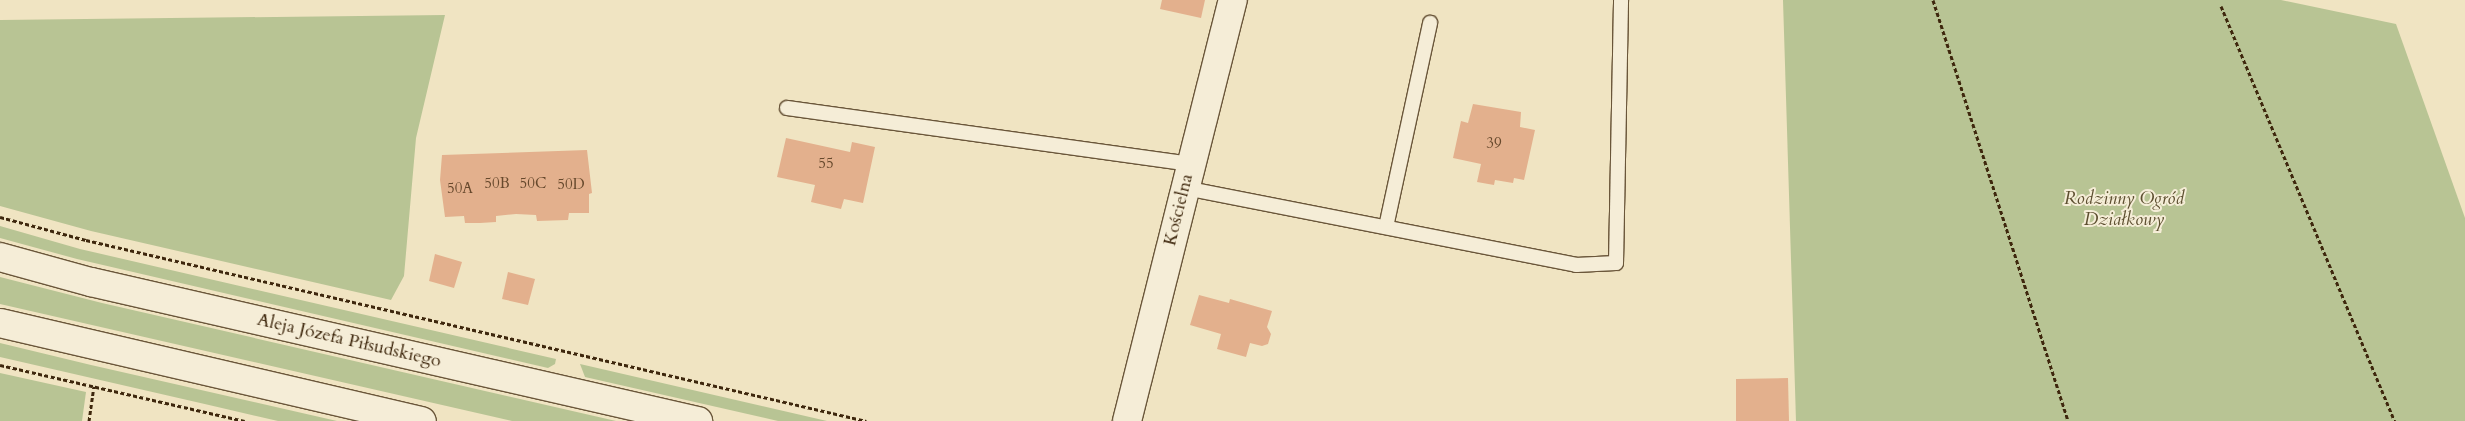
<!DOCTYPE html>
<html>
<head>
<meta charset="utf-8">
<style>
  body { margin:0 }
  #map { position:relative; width:2465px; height:421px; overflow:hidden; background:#f0e4c2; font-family:Cardo,serif }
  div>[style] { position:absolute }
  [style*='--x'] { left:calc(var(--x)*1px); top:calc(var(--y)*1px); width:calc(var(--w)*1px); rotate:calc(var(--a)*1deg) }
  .green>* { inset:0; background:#b8c494 }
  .building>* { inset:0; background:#e3b08d }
  .path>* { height:3px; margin-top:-1.5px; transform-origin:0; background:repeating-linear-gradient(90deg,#3e270d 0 4px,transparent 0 6.5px) }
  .roads { filter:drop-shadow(1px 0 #6a563a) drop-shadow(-1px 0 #6a563a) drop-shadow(0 1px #6a563a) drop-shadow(0 -1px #6a563a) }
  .lane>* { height:14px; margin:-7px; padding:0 7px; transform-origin:7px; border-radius:7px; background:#f5edd7 }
  .street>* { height:28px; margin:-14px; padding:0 14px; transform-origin:14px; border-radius:14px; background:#f5edd7 }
  .secondary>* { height:28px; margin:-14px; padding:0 14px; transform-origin:14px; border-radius:14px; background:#f5edd7 }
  span { translate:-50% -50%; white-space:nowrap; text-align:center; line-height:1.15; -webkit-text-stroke:4px #f5edd7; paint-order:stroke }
  .number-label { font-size:15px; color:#67492d }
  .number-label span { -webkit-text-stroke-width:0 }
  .park-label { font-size:18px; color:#5c4e2f; font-style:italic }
  .street-label { font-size:18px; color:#3e270d }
</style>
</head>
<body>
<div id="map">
  <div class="green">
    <i style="clip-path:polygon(1783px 0,2281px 0,2396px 24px,2465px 218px,2465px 421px,1796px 421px)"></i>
    <i style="clip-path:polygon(445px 15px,416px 138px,404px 276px,391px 300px,91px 231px,0 206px,0 20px)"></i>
    <i style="clip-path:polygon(0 226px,80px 249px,556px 359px,555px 364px,548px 368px,77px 259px,0 238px)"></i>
    <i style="clip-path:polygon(0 277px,102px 303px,616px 421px,512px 421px,0 304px)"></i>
    <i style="clip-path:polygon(0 343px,91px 365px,337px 421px,278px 421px,209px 405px,0 357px)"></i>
    <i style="clip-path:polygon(580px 364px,827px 421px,778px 421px,585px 377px)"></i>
    <i style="clip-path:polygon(0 373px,86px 392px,82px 421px,0 421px)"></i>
  </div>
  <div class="building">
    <i style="clip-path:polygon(1162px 0,1205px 0,1201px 18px,1160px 9px)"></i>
    <i style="clip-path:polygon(1473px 104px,1521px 112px,1520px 127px,1535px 130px,1524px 180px,1514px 178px,1513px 183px,1495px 180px,1494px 185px,1477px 182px,1481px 164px,1453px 158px,1461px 121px,1468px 123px)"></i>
    <i style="clip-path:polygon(786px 138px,850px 152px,852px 142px,875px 147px,863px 203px,844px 199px,841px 209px,811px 202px,815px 185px,777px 177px)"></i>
    <i style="clip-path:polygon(587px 150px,592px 193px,589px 194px,589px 213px,569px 213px,568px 220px,537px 221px,536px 215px,516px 214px,496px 216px,496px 222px,480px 223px,465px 223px,464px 216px,445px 217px,440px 180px,442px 155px)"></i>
    <i style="clip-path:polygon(435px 254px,462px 262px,454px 288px,429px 281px)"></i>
    <i style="clip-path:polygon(508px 272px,535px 279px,528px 305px,502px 299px)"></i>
    <i style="clip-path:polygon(1199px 295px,1229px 303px,1230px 299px,1272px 311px,1267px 327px,1271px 334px,1268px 344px,1262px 346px,1250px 343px,1246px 357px,1217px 349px,1221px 334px,1190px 325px)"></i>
    <i style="clip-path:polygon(1788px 378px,1789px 421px,1736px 421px,1736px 379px)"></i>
  </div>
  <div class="path">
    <i style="--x:1933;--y:0;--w:442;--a:72.2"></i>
    <i style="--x:2221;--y:6;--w:450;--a:67.3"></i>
    <i style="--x:0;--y:217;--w:89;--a:15"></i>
    <i style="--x:86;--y:240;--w:801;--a:13.06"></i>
    <i style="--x:0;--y:365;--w:251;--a:12.9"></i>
    <i style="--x:89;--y:421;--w:35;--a:-82"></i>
  </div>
  <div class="roads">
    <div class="lane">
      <i style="--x:787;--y:108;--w:408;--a:7.9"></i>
      <i style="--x:1185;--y:188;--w:399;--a:11.1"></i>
      <i style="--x:1576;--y:265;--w:40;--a:-2.9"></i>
      <i style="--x:1616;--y:263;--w:263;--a:-88.9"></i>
      <i style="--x:1386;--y:227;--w:209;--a:-77.8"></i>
    </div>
    <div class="street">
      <i style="--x:1127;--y:421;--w:434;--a:-75.9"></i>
    </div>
    <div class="secondary">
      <i style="--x:0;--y:257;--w:94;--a:15.4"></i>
      <i style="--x:91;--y:282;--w:623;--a:12.9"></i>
      <i style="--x:0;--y:323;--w:433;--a:13.1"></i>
    </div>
  </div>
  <div class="number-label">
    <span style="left:1494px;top:144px">39</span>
    <span style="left:826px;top:164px">55</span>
    <span style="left:497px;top:184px">50B</span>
    <span style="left:533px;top:184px">50C</span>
    <span style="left:571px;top:185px">50D</span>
    <span style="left:460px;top:189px">50A</span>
  </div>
  <div class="park-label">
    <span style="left:2124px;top:210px">Rodzinny Ogród<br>Działkowy</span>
  </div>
  <div class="street-label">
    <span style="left:1179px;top:210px;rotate:-76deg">Kościelna</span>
    <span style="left:349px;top:341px;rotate:13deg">Aleja Józefa Piłsudskiego</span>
  </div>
</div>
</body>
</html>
